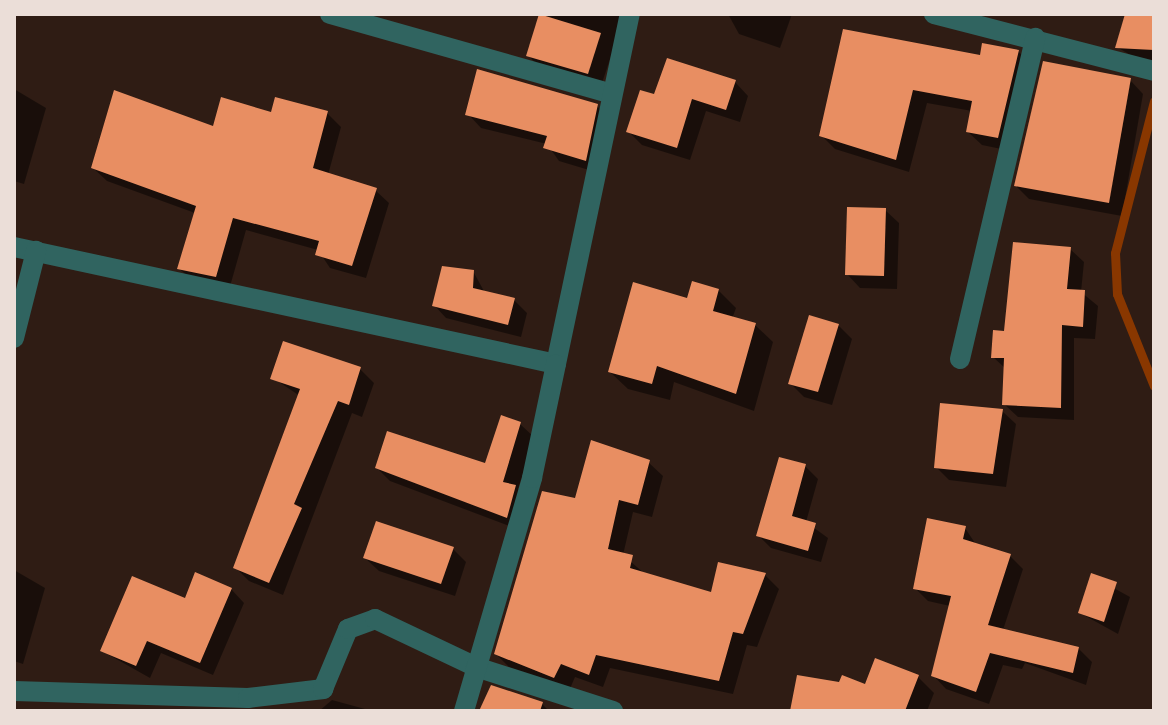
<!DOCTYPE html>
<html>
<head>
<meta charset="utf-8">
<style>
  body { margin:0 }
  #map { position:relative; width:1168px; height:725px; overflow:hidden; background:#2f1c14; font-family:"IBM Plex Sans",sans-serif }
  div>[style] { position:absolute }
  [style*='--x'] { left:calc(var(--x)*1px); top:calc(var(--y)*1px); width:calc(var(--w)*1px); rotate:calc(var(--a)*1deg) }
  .shadow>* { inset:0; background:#0007 }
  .stream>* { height:9px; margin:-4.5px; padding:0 4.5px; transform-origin:4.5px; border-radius:4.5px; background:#893700 }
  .building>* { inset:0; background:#e88e62 }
  .minor>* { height:20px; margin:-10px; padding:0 10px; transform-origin:10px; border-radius:10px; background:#306460 }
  span { translate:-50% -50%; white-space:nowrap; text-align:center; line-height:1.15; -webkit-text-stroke:8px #110906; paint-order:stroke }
  .frame { position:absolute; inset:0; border:16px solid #ebded8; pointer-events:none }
</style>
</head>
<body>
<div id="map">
  <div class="shadow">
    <i style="clip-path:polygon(541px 14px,625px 14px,601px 86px,541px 69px,528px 55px)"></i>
    <i style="clip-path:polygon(728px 14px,792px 14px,780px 48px,739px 34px)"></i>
    <i style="clip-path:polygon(1127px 14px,1154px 14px,1154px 59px,1147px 65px,1117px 47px)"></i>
    <i style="clip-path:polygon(845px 31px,981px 58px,1018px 51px,1031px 65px,1011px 151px,982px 145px,968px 132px,972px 111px,927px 103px,909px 172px,835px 149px,822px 136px)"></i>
    <i style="clip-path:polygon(1130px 80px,1143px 94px,1122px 216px,1029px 199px,1016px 186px)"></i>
    <i style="clip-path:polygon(735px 82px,748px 96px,740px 122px,706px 111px,690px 160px,642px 145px,629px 132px,655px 97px)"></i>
    <i style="clip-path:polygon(14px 89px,46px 108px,24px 184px,14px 181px)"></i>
    <i style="clip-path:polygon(597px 106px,610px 119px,599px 173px,559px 161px,547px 144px,481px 128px,468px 114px)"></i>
    <i style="clip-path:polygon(327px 113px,341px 127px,328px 175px,375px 190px,389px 203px,366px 278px,330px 268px,318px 250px,246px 230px,229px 290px,193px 282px,179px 268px,195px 213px,107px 181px,93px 168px,273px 114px)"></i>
    <i style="clip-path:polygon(885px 210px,899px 223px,897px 289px,860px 288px,847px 274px)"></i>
    <i style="clip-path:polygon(1070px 249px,1084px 262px,1081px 292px,1098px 306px,1095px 339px,1074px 338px,1074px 420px,1018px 417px,1004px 404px,1006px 369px,993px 357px)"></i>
    <i style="clip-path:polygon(473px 271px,485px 293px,514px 300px,527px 313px,521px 337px,446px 318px,434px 305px)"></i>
    <i style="clip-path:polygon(718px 290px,736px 308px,732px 319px,755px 325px,773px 342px,754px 411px,674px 382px,670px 400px,628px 389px,610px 372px,688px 300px)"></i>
    <i style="clip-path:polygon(838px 325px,852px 339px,832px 405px,804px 397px,790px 383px)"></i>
    <i style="clip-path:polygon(360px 369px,374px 383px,362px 417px,352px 413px,283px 595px,249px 581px,235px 567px,300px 396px,273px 378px)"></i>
    <i style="clip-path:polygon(1002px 411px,1016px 424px,1006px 487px,949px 480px,936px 467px)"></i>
    <i style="clip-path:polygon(520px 424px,534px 437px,518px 489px,529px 500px,520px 530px,390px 481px,377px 468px,487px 466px)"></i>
    <i style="clip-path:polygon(648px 462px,663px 476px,652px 517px,633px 512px,623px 555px,645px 574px,712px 595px,720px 564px,765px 575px,779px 589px,757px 647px,747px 645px,733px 694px,610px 668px,603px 687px,575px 677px,569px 691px,510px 668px,496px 654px,576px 501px)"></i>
    <i style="clip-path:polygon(805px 466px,818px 479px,806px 522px,828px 538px,821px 562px,771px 548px,758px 535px)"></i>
    <i style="clip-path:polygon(965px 528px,977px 546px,1010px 556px,1023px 569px,1003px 630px,1078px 648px,1092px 662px,1086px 685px,1025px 663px,1022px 669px,1003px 665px,989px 704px,946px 689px,933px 675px,950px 606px,928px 601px,915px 588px)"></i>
    <i style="clip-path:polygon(453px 549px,466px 562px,455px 596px,379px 571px,365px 558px)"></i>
    <i style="clip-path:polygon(14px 570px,45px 588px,23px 664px,14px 661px)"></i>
    <i style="clip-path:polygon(1092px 576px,1130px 597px,1118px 634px,1080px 613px)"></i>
    <i style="clip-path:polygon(231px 589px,244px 603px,213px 675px,161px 653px,150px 678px,102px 651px,186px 600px)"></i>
    <i style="clip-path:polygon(918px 677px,934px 693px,927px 711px,792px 711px)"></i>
    <i style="clip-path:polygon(492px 688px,542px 704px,549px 711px,484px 711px)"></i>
    <i style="clip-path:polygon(332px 700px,365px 709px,367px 711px,319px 711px)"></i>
  </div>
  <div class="stream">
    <i style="--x:1154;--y:101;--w:157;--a:104.4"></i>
    <i style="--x:1115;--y:253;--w:41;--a:87.2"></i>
    <i style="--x:1117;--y:294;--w:99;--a:68.1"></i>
  </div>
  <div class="building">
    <i style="clip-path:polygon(539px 14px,601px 33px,588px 74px,526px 56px)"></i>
    <i style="clip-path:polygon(1125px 14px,1154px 14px,1154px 50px,1115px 48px)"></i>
    <i style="clip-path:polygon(843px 29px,980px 55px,982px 43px,1019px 50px,998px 138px,966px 132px,972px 101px,913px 90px,896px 160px,819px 136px)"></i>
    <i style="clip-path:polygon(667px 58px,736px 80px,726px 110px,692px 99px,677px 148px,626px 132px,640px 90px,654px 94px)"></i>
    <i style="clip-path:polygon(1043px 61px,1131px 78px,1109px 203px,1014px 186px)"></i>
    <i style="clip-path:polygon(477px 69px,598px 104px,586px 161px,543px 148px,547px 136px,465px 115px)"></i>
    <i style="clip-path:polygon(114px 90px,213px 126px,221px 97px,271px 112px,275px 97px,328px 111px,313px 168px,377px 188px,352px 266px,315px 255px,319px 241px,233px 218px,216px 277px,177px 269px,196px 206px,91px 168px)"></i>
    <i style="clip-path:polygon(847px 207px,886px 208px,884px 276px,845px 275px)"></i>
    <i style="clip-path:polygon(1013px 242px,1071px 247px,1067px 289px,1085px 290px,1083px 327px,1062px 325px,1061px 408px,1002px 405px,1004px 358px,991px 358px,993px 330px,1004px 331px)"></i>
    <i style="clip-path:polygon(442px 266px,474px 270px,473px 288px,515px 298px,508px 325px,432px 306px)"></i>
    <i style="clip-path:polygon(692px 281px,719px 289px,713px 311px,756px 323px,736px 394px,657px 366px,652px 384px,608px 372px,633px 282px,687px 298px)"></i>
    <i style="clip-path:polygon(809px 315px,839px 324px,818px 392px,788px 384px)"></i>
    <i style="clip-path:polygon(283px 341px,361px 367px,349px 405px,338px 401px,294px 504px,302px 508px,269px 583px,233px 568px,300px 389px,270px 379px)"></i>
    <i style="clip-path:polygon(940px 403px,1003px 409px,993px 474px,934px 468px)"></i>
    <i style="clip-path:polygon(501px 415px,521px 422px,503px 482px,516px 485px,507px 518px,375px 468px,387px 431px,485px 463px)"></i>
    <i style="clip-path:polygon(591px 440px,650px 460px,638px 505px,619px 500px,608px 549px,633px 555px,630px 568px,711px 592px,718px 562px,766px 573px,743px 634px,733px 632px,719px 681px,596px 655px,589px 675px,561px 664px,554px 678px,494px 654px,542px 491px,575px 498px)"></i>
    <i style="clip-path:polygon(779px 457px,806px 464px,792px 516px,816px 523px,808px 551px,756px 536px)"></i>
    <i style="clip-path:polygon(927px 518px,966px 526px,963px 539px,1011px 554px,988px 625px,1079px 647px,1073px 673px,990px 653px,976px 692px,931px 676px,951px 596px,913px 589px)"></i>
    <i style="clip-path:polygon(376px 521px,454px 547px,441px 584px,363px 558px)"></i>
    <i style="clip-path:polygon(195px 572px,232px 588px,200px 663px,147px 641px,136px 666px,100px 651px,132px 576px,185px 598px)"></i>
    <i style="clip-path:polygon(1091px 573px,1117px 582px,1104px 622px,1078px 613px)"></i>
    <i style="clip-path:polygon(875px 658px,919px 675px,905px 711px,790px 711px,797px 675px,839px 682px,842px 675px,865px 684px)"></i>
    <i style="clip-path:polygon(491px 685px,543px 702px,540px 711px,479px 711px)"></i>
  </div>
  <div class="minor">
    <i style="--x:330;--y:14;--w:293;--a:15.8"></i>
    <i style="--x:934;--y:14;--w:227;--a:14.5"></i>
    <i style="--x:14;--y:247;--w:554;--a:12.18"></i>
    <i style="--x:556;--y:364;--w:358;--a:-78.1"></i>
    <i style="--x:14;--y:338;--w:90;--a:-75.8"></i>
    <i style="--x:960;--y:359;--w:330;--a:-76.8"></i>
    <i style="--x:14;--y:691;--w:234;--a:1.7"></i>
    <i style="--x:248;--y:698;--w:76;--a:-6.8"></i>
    <i style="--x:323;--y:689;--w:65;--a:-67.4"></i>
    <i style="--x:348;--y:629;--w:29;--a:-20"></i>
    <i style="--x:375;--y:619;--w:112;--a:25.4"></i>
    <i style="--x:476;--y:667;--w:144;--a:17.8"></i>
    <i style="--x:464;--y:711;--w:243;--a:-73.7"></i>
    <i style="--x:532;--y:478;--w:116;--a:-78.1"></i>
  </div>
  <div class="frame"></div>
</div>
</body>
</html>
